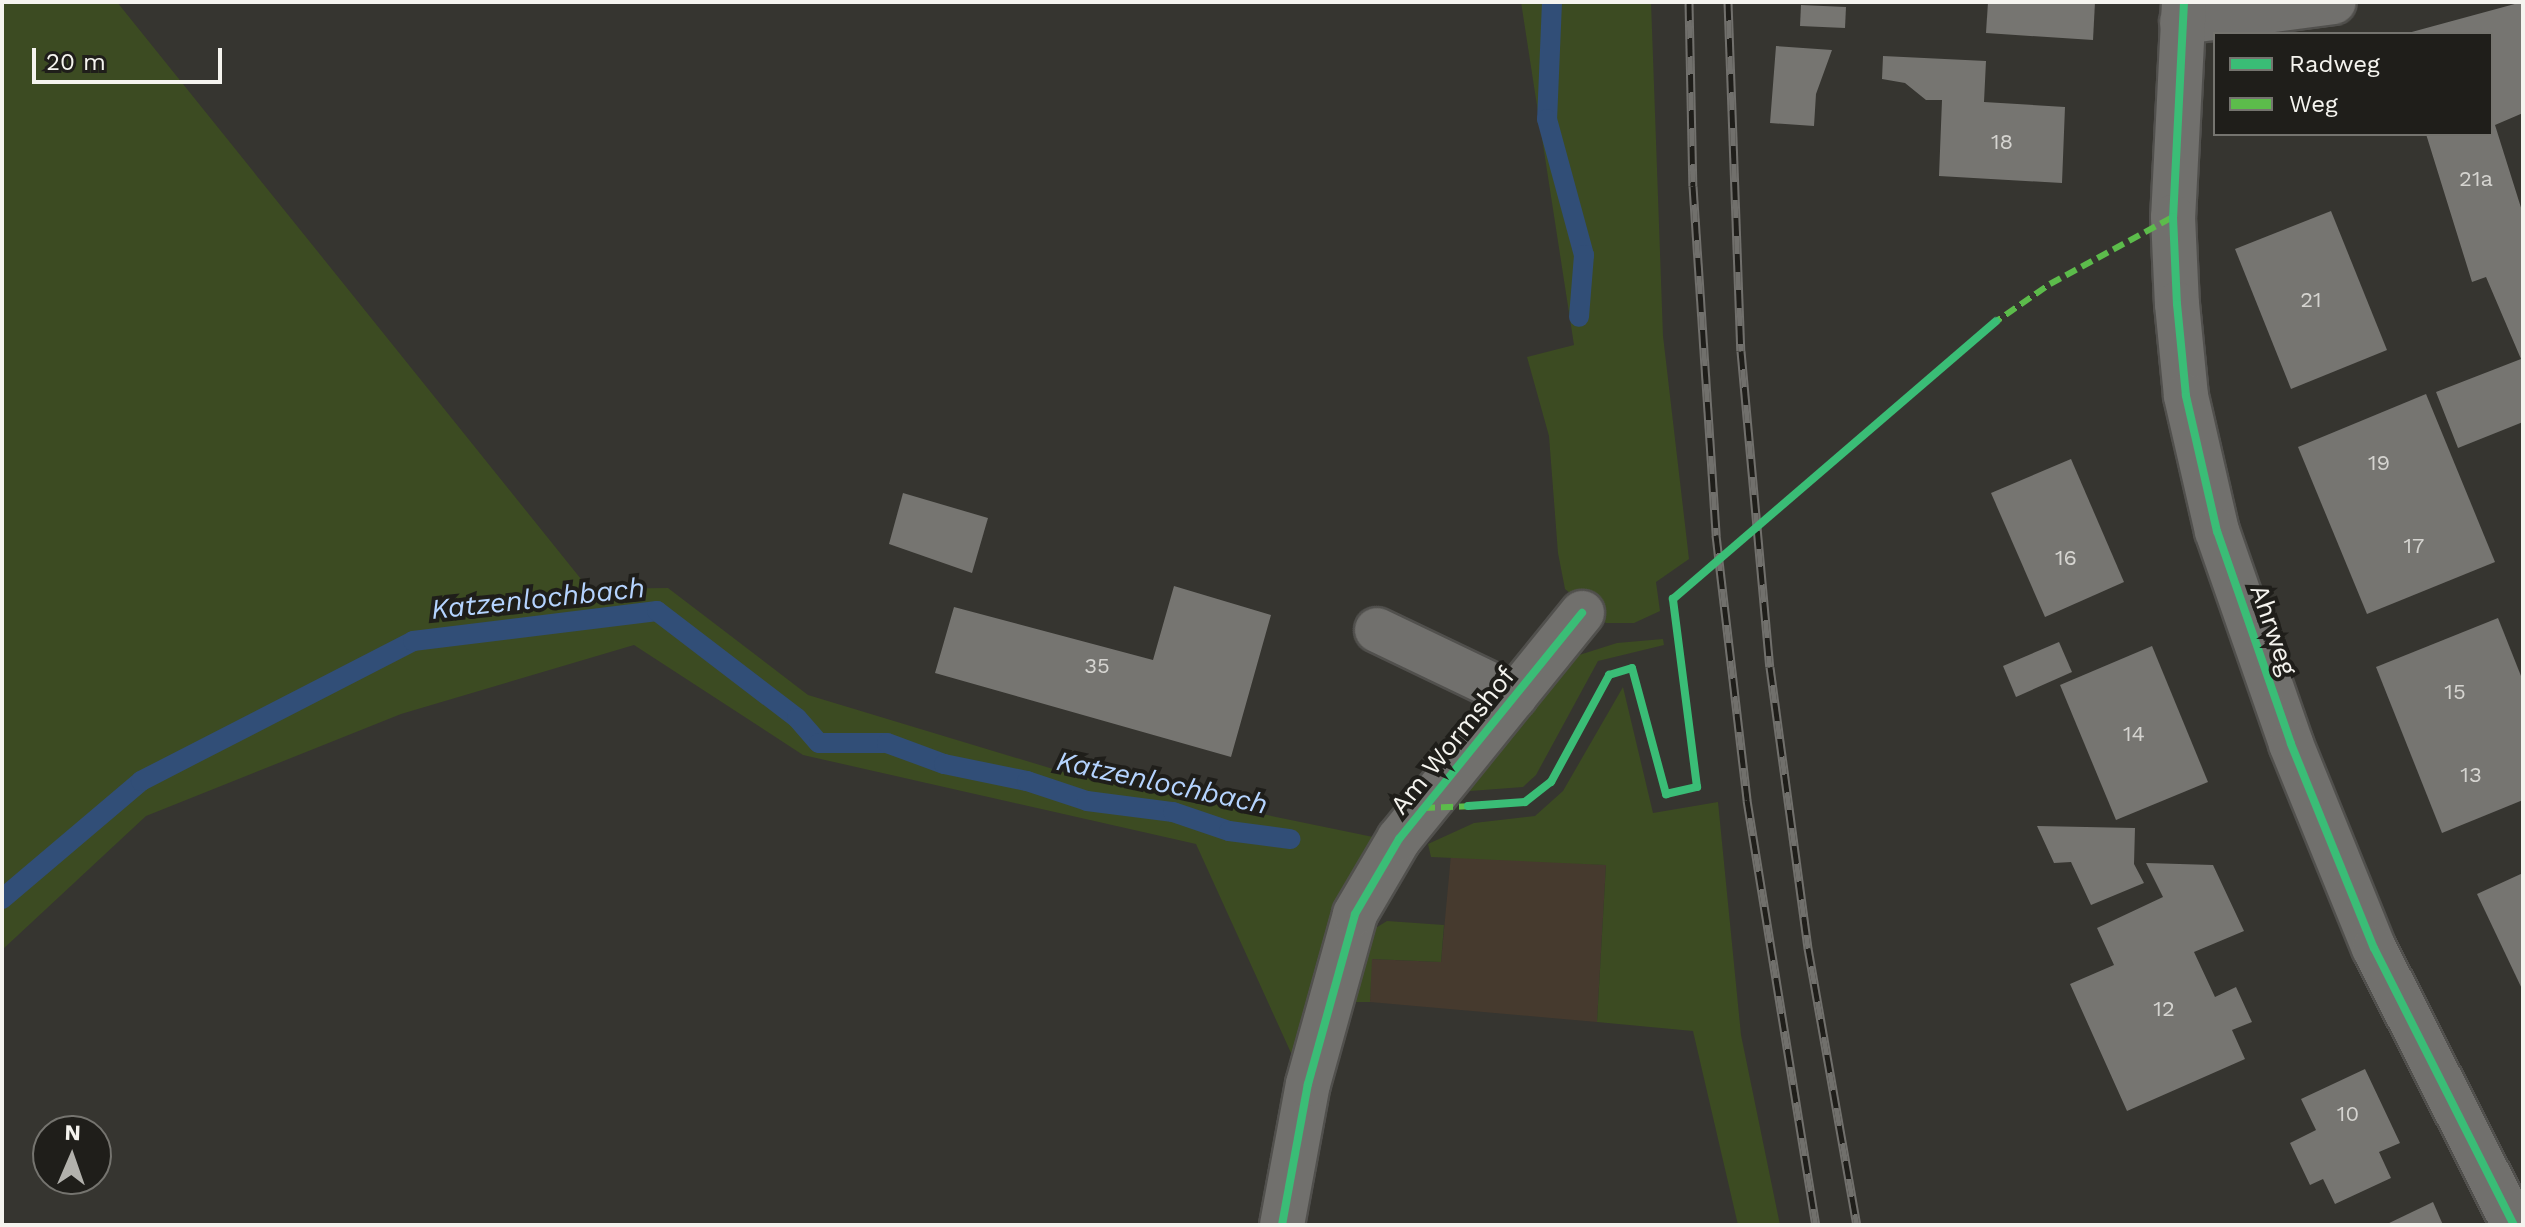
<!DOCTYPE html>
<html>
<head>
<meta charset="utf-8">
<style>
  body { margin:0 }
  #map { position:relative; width:2525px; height:1227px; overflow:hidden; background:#363530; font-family:"Work Sans",sans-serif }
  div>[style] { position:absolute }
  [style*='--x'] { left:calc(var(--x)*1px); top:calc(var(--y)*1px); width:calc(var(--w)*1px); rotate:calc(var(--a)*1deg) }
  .industrial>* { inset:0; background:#463a2e }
  .green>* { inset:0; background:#3c4b22 }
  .stream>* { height:20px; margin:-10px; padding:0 10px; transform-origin:10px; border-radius:10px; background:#314e77 }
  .building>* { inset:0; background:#767571 }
  .roads { filter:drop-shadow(2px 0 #51504d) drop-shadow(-2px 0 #51504d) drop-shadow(0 2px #51504d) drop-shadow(0 -2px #51504d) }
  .minor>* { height:44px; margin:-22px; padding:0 22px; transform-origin:22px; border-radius:22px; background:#71706d }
  .tertiary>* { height:44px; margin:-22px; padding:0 22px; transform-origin:22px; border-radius:22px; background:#71706d }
  .rail>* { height:9px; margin-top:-4.5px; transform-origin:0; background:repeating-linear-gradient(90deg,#1f1e1a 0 18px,#71706c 0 36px); box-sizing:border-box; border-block:2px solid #71706c }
  .quiet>* { height:6px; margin-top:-3px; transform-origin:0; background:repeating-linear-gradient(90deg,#5cbc4b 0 12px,transparent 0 18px) }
  .cycleway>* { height:8px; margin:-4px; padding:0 4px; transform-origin:4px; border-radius:4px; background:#3abd76 }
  span { translate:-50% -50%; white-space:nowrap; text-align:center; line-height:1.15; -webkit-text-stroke:8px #1f1e1a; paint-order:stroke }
  .number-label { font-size:22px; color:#d5d4d0 }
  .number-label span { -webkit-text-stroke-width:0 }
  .street-label { font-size:26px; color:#f5f4ef }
  .water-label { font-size:28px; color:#b5d4ff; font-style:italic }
  .frame { position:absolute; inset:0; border:4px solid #f5f4ef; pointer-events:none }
  .legend { position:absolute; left:2213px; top:32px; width:280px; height:104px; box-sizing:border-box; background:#1f1e1a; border:2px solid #75746f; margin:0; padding:10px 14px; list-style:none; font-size:24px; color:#f5f4ef }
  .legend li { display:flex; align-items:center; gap:16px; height:40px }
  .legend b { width:40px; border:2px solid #75746f }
  .north { position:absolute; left:32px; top:1115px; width:80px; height:80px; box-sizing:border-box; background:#1f1e1a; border:2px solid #75746f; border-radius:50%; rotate:2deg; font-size:22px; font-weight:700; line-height:32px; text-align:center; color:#f5f4ef }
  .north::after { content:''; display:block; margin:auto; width:28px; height:36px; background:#b2b1ac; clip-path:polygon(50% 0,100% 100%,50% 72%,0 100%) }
  .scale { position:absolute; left:32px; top:48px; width:190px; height:36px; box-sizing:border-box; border:4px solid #f5f4ef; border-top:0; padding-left:10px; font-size:24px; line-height:28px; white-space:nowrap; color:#f5f4ef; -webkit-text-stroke:6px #1f1e1a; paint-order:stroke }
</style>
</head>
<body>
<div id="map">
  <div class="industrial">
    <i style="clip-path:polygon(1451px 855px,1606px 865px,1597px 1022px,1370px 1002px,1371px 959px,1441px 962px)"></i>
  </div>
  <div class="green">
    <i style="clip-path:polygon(2px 2px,117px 2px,589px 589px,668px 588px,808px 695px,1073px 775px,1378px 838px,1334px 913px,1292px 1055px,1196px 844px,803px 755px,634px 645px,401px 714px,146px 816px,2px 950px)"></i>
    <i style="clip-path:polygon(1521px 2px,1651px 2px,1663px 336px,1689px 559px,1656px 582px,1660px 611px,1634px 623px,1606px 623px,1565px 589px,1558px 553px,1549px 436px,1527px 357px,1574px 345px)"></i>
    <i style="clip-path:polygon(1663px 639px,1664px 645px,1598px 661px,1536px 775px,1523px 787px,1470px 791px,1470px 784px,1576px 656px,1617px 643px)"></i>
    <i style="clip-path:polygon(1623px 687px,1653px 813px,1718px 802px,1741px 1035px,1780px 1225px,1738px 1225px,1693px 1031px,1597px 1022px,1606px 865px,1431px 857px,1428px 844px,1474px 823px,1535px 816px,1563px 791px)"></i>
    <i style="clip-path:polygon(1387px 921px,1444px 925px,1441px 962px,1372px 959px,1370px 1002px,1346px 1002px,1369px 932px)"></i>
  </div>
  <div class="stream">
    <i style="--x:1552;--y:2;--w:117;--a:92.4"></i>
    <i style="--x:1547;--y:119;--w:141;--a:74.8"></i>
    <i style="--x:1584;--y:255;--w:62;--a:94.6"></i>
    <i style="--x:2;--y:899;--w:182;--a:-40.3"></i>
    <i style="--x:141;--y:781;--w:306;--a:-27.2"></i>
    <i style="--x:413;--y:641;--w:246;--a:-7"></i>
    <i style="--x:657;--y:611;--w:176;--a:37.4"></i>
    <i style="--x:797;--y:718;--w:33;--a:49"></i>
    <i style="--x:819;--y:743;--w:68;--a:0"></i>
    <i style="--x:887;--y:743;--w:61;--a:20.2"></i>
    <i style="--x:944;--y:764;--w:85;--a:11.6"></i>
    <i style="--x:1027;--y:781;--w:63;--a:18.4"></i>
    <i style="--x:1087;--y:801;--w:87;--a:7.3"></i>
    <i style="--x:1173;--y:812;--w:59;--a:18.7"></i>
    <i style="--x:1229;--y:831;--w:62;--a:7.5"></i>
  </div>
  <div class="building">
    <i style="clip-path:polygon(1988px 2px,2095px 2px,2093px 40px,1986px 33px)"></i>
    <i style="clip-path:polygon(2522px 2px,2523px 113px,2495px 125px,2523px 214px,2523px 422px,2458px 448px,2436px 392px,2521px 359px,2486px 277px,2472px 282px,2426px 134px,2491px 134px,2491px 34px,2408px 33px)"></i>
    <i style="clip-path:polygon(1801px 5px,1846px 7px,1845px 28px,1800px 26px)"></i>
    <i style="clip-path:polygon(1776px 46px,1832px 50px,1816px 94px,1814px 126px,1770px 123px)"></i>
    <i style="clip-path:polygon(1883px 56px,1986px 61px,1984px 102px,2065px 107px,2062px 183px,1939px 176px,1942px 100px,1926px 100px,1905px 83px,1882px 79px)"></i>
    <i style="clip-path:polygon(2331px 211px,2387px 350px,2291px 389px,2235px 249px)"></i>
    <i style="clip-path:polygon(2426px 394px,2495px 562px,2367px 614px,2298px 447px)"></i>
    <i style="clip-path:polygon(2071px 459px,2124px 582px,2045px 617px,1991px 493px)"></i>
    <i style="clip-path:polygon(903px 493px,988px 518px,972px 573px,889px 544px)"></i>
    <i style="clip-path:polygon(1174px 586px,1271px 615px,1231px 757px,935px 673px,954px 607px,1153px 660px)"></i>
    <i style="clip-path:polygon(2498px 618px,2523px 681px,2523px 800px,2442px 833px,2376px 667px)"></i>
    <i style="clip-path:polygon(2059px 642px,2072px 672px,2016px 697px,2003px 666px)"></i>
    <i style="clip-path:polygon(2152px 646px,2208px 782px,2116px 820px,2060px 685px)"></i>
    <i style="clip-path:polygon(2037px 826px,2135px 828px,2134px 864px,2144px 883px,2091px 905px,2071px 862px,2054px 863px)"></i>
    <i style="clip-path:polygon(2146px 863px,2213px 865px,2244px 931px,2194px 952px,2215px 997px,2236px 987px,2252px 1022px,2232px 1030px,2245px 1059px,2127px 1111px,2070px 984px,2114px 965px,2097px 928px,2163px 897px)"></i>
    <i style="clip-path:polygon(2523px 873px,2523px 991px,2477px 894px)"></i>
    <i style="clip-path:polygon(2365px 1069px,2400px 1143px,2379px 1152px,2391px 1178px,2335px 1204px,2323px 1179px,2310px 1185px,2290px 1143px,2316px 1130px,2301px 1099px)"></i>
    <i style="clip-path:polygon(2433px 1202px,2443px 1225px,2385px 1225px)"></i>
  </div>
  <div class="roads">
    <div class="minor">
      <i style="--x:2182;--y:22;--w:153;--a:-7.5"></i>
      <i style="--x:1377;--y:630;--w:153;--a:25.6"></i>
      <i style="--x:1282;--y:1225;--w:143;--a:-79.6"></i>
      <i style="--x:1308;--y:1084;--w:176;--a:-74.5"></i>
      <i style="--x:1355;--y:914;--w:87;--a:-59.6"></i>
      <i style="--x:1399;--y:839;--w:291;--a:-51"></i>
    </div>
    <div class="tertiary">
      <i style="--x:2184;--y:2;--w:215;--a:92.9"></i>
      <i style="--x:2173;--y:217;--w:87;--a:87.4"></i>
      <i style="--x:2177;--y:304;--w:92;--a:84.4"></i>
      <i style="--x:2186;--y:396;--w:139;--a:77.1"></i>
      <i style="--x:2217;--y:531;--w:225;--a:70.8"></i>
      <i style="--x:2291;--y:744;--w:220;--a:67.9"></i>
      <i style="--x:2374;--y:948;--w:310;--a:63.2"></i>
    </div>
  </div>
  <div class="rail">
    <i style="--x:1689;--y:2;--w:184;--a:88.8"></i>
    <i style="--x:1693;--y:186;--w:350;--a:86.2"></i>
    <i style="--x:1716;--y:535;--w:267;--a:83.3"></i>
    <i style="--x:1747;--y:800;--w:431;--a:80.8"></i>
    <i style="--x:1728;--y:2;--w:349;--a:87.9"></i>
    <i style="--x:1741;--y:351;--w:317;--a:84.8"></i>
    <i style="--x:1770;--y:667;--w:284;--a:82.3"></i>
    <i style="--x:1808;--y:948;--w:281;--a:80"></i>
  </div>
  <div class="quiet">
    <i style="--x:1991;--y:325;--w:72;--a:-34.8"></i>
    <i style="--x:2050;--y:284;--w:140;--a:-28.6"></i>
    <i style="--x:1423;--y:808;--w:52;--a:-2.2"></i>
  </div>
  <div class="cycleway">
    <i style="--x:2184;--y:2;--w:215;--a:92.9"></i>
    <i style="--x:2173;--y:217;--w:87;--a:87.4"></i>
    <i style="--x:2177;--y:304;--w:92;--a:84.4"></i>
    <i style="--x:2186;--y:396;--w:139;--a:77.1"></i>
    <i style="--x:2217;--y:531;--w:225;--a:70.8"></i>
    <i style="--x:2291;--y:744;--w:220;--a:67.9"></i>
    <i style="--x:2374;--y:948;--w:310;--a:63.2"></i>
    <i style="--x:1468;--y:806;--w:57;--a:-4"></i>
    <i style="--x:1525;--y:802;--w:33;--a:-38"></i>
    <i style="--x:1551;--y:782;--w:122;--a:-61.5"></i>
    <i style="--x:1609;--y:675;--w:24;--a:-17"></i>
    <i style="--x:1632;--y:668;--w:131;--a:74.9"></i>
    <i style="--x:1666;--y:794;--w:32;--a:-13"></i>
    <i style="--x:1697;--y:787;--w:190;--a:-97.3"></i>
    <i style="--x:1673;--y:599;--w:426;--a:-40.7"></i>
    <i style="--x:1282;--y:1225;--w:143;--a:-79.6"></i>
    <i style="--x:1308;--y:1084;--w:176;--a:-74.5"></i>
    <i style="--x:1355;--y:914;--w:87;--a:-59.6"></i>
    <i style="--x:1399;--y:839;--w:291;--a:-51"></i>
  </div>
  <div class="number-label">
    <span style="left:2002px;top:142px">18</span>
    <span style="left:2476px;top:179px">21a</span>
    <span style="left:2311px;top:300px">21</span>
    <span style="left:2379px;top:463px">19</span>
    <span style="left:2414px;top:546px">17</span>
    <span style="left:2066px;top:558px">16</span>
    <span style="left:1097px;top:666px">35</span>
    <span style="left:2455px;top:692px">15</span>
    <span style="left:2134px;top:734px">14</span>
    <span style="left:2471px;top:775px">13</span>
    <span style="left:2164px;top:1009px">12</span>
    <span style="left:2348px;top:1114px">10</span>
  </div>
  <div class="street-label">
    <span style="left:2273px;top:630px;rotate:71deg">Ahrweg</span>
    <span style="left:1453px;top:741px;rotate:-51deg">Am Wormshof</span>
  </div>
  <div class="water-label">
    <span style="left:538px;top:599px;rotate:-6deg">Katzenlochbach</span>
    <span style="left:1162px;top:783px;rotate:12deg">Katzenlochbach</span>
  </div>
  <div class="frame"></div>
  <ul class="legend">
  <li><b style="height:10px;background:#3abd76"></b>Radweg</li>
  <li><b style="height:10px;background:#5cbc4b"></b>Weg</li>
  </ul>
  <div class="north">N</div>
  <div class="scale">20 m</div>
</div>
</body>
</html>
